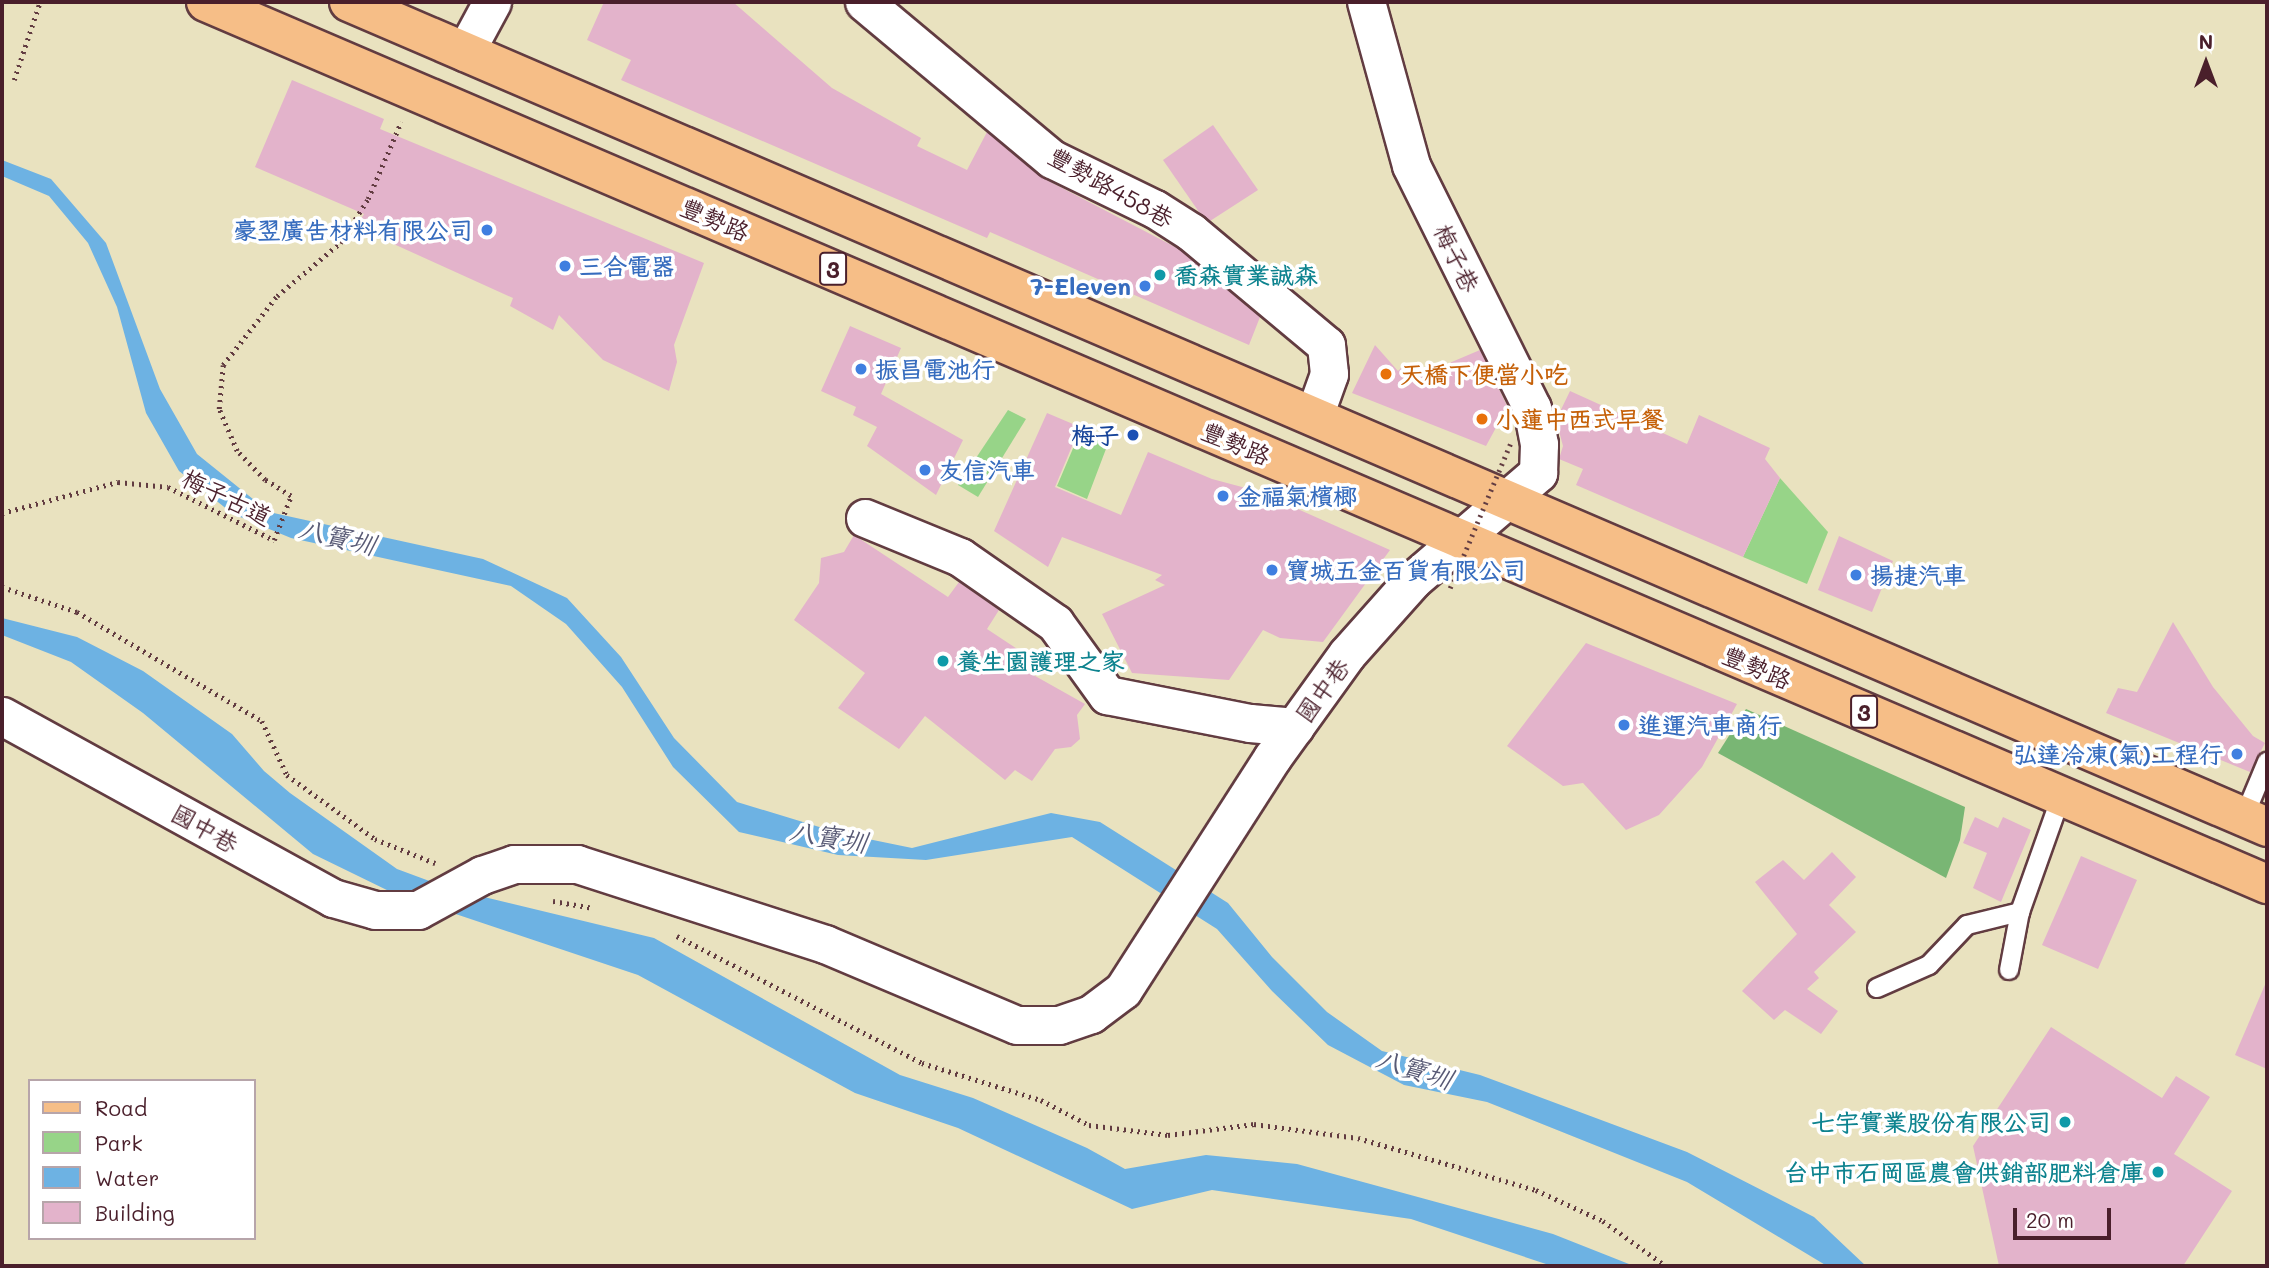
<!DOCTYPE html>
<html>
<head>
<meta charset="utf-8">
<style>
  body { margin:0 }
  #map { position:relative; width:2269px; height:1268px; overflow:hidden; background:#e9e2bf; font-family:Mali,"LXGW WenKai TC",sans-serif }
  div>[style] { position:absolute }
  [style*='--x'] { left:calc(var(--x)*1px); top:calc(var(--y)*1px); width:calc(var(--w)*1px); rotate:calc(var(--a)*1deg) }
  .green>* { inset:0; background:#97d488 }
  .forest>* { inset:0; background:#79b674 }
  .water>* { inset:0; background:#6db2e3 }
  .building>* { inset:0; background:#e3b3cb }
  .path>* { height:4.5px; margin-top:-2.25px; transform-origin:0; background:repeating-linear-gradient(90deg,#623c41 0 2px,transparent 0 7px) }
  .roads { filter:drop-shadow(2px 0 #623c41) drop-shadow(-2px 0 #623c41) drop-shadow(0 2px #623c41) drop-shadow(0 -2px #623c41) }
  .lane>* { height:18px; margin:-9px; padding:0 9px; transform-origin:9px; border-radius:9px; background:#fff }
  .street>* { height:37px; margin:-18.5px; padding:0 18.5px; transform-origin:18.5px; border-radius:18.5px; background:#fff }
  .primary>* { height:38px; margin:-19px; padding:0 19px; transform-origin:19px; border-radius:19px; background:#f6be87 }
  .path-bridge>* { height:4.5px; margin-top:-2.25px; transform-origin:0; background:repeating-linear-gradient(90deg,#623c41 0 2px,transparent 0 7px) }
  .dots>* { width:19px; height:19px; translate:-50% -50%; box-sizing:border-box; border:4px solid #fff; border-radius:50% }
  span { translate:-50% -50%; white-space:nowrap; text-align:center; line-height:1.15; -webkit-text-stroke:7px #fff; paint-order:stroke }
  .shield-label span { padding:2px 5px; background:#fff; border:2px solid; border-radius:5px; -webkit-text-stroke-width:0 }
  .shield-label { font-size:23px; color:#4a1f2b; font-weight:700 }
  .street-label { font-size:24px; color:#4a1f2b }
  .shop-label { font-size:24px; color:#366cbe; font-weight:700 }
  .right { translate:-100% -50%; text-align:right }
  .left { translate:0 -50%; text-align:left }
  .culture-label { font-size:24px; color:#0d838f; font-weight:700 }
  .food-label { font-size:24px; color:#c56008; font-weight:700 }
  .transit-label { font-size:24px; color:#164399; font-weight:700 }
  .water-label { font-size:26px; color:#585a75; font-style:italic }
  .frame { position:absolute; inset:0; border:4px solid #4a1f2b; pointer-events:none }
  .legend { position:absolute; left:28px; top:1079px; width:228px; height:161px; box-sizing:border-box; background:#fff; border:2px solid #b7a5aa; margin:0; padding:9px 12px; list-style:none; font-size:21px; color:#4a1f2b }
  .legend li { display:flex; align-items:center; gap:14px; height:35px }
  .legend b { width:35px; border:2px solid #b7a5aa }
  .north { position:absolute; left:2171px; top:28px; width:70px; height:70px; -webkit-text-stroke:5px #fff; paint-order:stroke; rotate:0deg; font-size:19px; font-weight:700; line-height:28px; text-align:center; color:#4a1f2b }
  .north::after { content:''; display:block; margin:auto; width:24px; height:32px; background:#4a1f2b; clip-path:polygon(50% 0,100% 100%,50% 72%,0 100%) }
  .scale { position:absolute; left:2013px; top:1208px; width:98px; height:32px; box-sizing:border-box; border:4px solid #4a1f2b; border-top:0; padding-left:9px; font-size:21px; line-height:24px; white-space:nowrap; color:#4a1f2b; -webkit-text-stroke:5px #fff; paint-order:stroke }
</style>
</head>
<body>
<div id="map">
  <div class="green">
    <i style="clip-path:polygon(1008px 410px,1026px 419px,978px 497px,958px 485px)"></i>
    <i style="clip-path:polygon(1087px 432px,1109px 441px,1087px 499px,1057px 486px,1077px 439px,1083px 442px)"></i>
    <i style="clip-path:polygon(1780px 478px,1828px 532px,1807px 584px,1743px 557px)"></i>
  </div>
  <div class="forest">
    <i style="clip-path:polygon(1746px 709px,1965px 807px,1960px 840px,1946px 878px,1718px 753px)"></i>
  </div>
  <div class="water">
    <i style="clip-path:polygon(2px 160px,51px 179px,106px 243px,160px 389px,197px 454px,269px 512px,483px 559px,567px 598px,621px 657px,674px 738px,737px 802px,839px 833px,912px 848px,1051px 813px,1100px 822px,1228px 903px,1272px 957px,1327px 1012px,1382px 1051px,1480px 1075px,1687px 1152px,1814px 1217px,1866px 1266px,1827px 1266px,1687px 1182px,1487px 1102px,1404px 1085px,1328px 1045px,1272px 991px,1217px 929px,1072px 837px,926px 860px,838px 855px,739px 832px,673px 767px,622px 687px,566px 624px,511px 586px,291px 538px,233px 514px,179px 471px,146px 413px,117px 307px,88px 243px,49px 196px,2px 176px)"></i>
    <i style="clip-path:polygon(2px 618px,77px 637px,143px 671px,232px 734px,264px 771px,290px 793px,397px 869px,451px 889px,654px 938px,900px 1075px,973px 1098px,1087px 1148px,1125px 1169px,1206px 1155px,1297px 1164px,1553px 1234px,1634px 1266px,1552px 1266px,1411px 1219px,1212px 1190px,1132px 1209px,958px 1128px,855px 1093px,638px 975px,393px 893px,313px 854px,143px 713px,71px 662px,2px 635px)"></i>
  </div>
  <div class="building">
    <i style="clip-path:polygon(604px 2px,733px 2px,832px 88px,921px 138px,917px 146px,967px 170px,987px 132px,1043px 178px,1179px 249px,1260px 317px,1249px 345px,990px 232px,987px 238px,621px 80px,631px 60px,587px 40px)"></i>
    <i style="clip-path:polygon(292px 80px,384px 119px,380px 129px,704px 263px,674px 345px,677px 362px,669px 391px,603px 360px,559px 315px,553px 330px,510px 306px,513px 298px,356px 227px,364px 214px,255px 167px)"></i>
    <i style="clip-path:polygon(1213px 125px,1258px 190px,1210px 221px,1199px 212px,1163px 160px)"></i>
    <i style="clip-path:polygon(850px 326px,901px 348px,881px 394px,963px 440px,936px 495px,867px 446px,877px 427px,853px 415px,856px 407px,821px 391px)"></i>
    <i style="clip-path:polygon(1375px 345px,1398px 371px,1403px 366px,1414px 378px,1480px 350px,1513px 418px,1498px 424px,1486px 446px,1352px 393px)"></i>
    <i style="clip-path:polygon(1570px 391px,1687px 444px,1699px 415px,1770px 448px,1765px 459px,1780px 478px,1743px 557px,1576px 485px,1583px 469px,1559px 459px,1563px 446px,1556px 420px)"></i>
    <i style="clip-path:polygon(1047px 413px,1080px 427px,1055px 487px,1121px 515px,1148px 452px,1212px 479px,1257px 491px,1390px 550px,1323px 642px,1280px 638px,1263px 630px,1229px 680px,1132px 673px,1102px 614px,1165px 585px,1155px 580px,1162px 575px,1062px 537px,1048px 567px,994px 531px)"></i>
    <i style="clip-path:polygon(854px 535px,948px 597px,959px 582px,999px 610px,987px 629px,1043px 666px,1012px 663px,1085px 704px,1077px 715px,1080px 739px,1071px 747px,1055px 749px,1032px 781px,1015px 770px,1005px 780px,925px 716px,899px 749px,838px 708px,865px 673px,794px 620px,819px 583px,821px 558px,844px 552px)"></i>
    <i style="clip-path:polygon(1839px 536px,1893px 561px,1872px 612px,1818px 590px)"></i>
    <i style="clip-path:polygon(2173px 622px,2213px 687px,2253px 736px,2265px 743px,2250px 772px,2106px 713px,2118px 688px,2137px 692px)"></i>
    <i style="clip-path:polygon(1586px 643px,1737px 704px,1702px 767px,1659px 815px,1626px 830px,1583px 783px,1563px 786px,1507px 746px)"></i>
    <i style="clip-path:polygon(1975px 817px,1998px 828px,2003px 817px,2031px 830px,2001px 902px,1973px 888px,1987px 853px,1963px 843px)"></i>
    <i style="clip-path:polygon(1832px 852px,1856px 877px,1829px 905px,1856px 932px,1814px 972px,1819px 978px,1807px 989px,1838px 1011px,1821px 1034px,1785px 1010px,1774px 1020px,1742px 991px,1797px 934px,1755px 882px,1783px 860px,1804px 880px)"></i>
    <i style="clip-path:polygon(2081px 856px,2137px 880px,2098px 969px,2042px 945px)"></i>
    <i style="clip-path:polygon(2267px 980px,2267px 1069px,2235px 1055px)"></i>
    <i style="clip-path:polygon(2051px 1027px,2162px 1098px,2176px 1076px,2210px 1097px,2174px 1154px,2232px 1191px,2183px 1266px,1999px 1266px,1973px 1146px)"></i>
  </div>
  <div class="path">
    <i style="--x:14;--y:80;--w:82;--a:-71.6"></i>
    <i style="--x:2;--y:513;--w:120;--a:-15"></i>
    <i style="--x:118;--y:482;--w:50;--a:5.7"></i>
    <i style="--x:168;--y:487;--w:119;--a:26.6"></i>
    <i style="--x:274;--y:540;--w:47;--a:-68.9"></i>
    <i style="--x:291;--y:496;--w:31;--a:-148"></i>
    <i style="--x:265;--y:480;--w:40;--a:-134"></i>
    <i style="--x:237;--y:451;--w:46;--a:-113.2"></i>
    <i style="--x:219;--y:409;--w:44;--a:-84.8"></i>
    <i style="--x:223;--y:365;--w:88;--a:-52"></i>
    <i style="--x:277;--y:296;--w:82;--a:-40.1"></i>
    <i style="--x:340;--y:243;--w:52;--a:-57.5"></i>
    <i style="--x:368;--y:199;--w:84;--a:-66.8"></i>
    <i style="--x:2;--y:587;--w:79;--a:18.4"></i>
    <i style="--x:77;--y:612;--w:215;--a:30.5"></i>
    <i style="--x:262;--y:721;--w:60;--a:65.2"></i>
    <i style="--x:287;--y:775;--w:109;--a:36"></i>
    <i style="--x:375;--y:839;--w:65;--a:21.8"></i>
    <i style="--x:553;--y:901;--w:41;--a:9.9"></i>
    <i style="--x:677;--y:936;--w:276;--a:27.4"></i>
    <i style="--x:922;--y:1063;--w:125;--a:17.3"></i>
    <i style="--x:1041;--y:1100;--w:54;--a:27.5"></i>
    <i style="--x:1089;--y:1125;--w:80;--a:7.2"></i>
    <i style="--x:1168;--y:1135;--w:87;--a:-7.3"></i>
    <i style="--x:1254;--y:1124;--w:105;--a:7.7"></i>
    <i style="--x:1358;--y:1138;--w:185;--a:16.3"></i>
    <i style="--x:1536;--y:1190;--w:74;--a:24.8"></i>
    <i style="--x:1603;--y:1221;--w:77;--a:35.5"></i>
  </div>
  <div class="roads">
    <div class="lane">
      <i style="--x:2244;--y:817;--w:60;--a:-67.3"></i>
      <i style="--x:2009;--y:970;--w:59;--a:-79.3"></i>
      <i style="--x:1877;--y:988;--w:57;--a:-23.9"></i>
      <i style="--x:1929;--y:965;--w:55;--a:-46.5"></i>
      <i style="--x:1967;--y:925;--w:55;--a:-13.8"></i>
      <i style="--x:2020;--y:912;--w:122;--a:-70.4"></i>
    </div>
    <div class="street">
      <i style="--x:864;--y:2;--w:245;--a:39.9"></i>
      <i style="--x:1052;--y:159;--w:114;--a:25.9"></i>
      <i style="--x:1155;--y:209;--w:43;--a:32.6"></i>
      <i style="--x:1191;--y:232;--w:176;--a:39.9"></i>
      <i style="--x:1326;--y:345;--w:29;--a:84"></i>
      <i style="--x:1329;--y:374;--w:45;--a:109.7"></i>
      <i style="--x:465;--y:52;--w:57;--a:-61.6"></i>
      <i style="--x:865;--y:518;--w:103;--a:22.3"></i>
      <i style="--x:960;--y:557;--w:116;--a:34.8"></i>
      <i style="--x:1055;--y:623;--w:89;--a:54.2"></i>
      <i style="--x:1107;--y:695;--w:146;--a:11.1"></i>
      <i style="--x:1250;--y:723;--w:45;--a:5.1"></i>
      <i style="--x:2;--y:716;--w:378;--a:28.8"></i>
      <i style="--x:333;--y:898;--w:44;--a:15.9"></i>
      <i style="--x:375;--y:910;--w:43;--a:0"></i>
      <i style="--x:418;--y:910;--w:73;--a:-28.7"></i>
      <i style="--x:482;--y:875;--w:34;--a:-19"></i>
      <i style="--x:514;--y:864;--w:63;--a:0"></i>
      <i style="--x:577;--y:864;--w:261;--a:17.9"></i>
      <i style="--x:825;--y:944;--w:208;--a:22.9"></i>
      <i style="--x:1017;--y:1025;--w:42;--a:0"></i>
      <i style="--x:1059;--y:1025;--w:34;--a:-19"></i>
      <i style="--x:1091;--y:1014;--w:40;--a:-37"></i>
      <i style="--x:1123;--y:990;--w:276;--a:-57.3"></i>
      <i style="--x:1272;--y:758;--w:128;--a:-54.2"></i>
      <i style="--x:1347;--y:654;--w:99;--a:-48.3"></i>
      <i style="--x:1413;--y:580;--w:165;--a:-40.6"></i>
      <i style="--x:1538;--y:473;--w:29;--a:-88"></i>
      <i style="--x:1539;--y:444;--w:37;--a:-101"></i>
      <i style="--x:1532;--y:408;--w:271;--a:-116.5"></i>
      <i style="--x:1411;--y:165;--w:169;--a:-105.4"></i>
    </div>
    <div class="primary">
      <i style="--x:206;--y:2;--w:2242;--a:23.17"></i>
      <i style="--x:349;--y:2;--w:2088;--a:23.27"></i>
    </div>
  </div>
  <div class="path-bridge">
    <i style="--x:1450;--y:588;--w:158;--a:-67.3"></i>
  </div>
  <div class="dots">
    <i style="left:487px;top:230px;background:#3f7fe0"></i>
    <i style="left:565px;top:266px;background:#3f7fe0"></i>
    <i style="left:1160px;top:275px;background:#0f9aa8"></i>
    <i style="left:1145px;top:286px;background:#3f7fe0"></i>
    <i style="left:861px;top:369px;background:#3f7fe0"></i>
    <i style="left:1386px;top:374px;background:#e8710a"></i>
    <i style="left:1482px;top:419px;background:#e8710a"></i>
    <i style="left:1133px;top:435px;background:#1a4fb4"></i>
    <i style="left:925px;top:470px;background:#3f7fe0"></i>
    <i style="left:1223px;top:496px;background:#3f7fe0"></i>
    <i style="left:1272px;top:570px;background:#3f7fe0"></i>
    <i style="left:1856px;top:575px;background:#3f7fe0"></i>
    <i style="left:943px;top:661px;background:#0f9aa8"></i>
    <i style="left:1624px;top:725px;background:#3f7fe0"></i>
    <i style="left:2237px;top:754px;background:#3f7fe0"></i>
    <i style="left:2065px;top:1122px;background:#0f9aa8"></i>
    <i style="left:2158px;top:1172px;background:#0f9aa8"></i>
  </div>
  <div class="shield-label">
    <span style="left:833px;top:269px">3</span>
    <span style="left:1864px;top:712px">3</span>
  </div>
  <div class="street-label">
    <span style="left:1111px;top:187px;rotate:29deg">豐勢路458巷</span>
    <span style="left:715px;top:219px;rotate:23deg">豐勢路</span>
    <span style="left:1457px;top:258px;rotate:64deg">梅子巷</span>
    <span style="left:1236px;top:443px;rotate:23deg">豐勢路</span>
    <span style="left:227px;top:497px;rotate:26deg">梅子古道</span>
    <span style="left:1757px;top:667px;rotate:23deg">豐勢路</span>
    <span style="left:1322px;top:690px;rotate:-54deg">國中巷</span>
    <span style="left:205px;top:828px;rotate:29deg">國中巷</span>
  </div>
  <div class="shop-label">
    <span class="right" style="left:473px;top:230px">豪翌廣告材料有限公司</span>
    <span class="left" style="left:579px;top:266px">三合電器</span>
    <span class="right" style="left:1131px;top:286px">7-Eleven</span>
    <span class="left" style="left:875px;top:369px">振昌電池行</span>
    <span class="left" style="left:939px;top:470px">友信汽車</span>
    <span class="left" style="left:1237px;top:496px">金福氣檳榔</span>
    <span class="left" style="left:1286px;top:570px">寶城五金百貨有限公司</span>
    <span class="left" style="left:1870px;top:575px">揚捷汽車</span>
    <span class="left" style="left:1638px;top:725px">進運汽車商行</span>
    <span class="right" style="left:2223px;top:754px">弘達冷凍(氣)工程行</span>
  </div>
  <div class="culture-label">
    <span class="left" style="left:1174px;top:275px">喬森實業誠森</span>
    <span class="left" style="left:957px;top:661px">養生園護理之家</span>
    <span class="right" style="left:2051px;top:1122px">七宇實業股份有限公司</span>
    <span class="right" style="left:2144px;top:1172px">台中市石岡區農會供銷部肥料倉庫</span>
  </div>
  <div class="food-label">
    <span class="left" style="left:1400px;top:374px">天橋下便當小吃</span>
    <span class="left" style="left:1496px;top:419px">小蓮中西式早餐</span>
  </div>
  <div class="transit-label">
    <span class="right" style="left:1119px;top:435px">梅子</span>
  </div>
  <div class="water-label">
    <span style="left:337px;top:537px;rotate:13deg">八寶圳</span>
    <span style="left:828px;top:837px;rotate:9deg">八寶圳</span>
    <span style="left:1414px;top:1069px;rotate:17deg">八寶圳</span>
  </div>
  <div class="frame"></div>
  <ul class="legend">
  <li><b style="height:9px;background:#f6be87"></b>Road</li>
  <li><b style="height:19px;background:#97d488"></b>Park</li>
  <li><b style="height:19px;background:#6db2e3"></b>Water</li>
  <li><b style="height:19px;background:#e3b3cb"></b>Building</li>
  </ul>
  <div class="north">N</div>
  <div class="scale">20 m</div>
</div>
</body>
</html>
